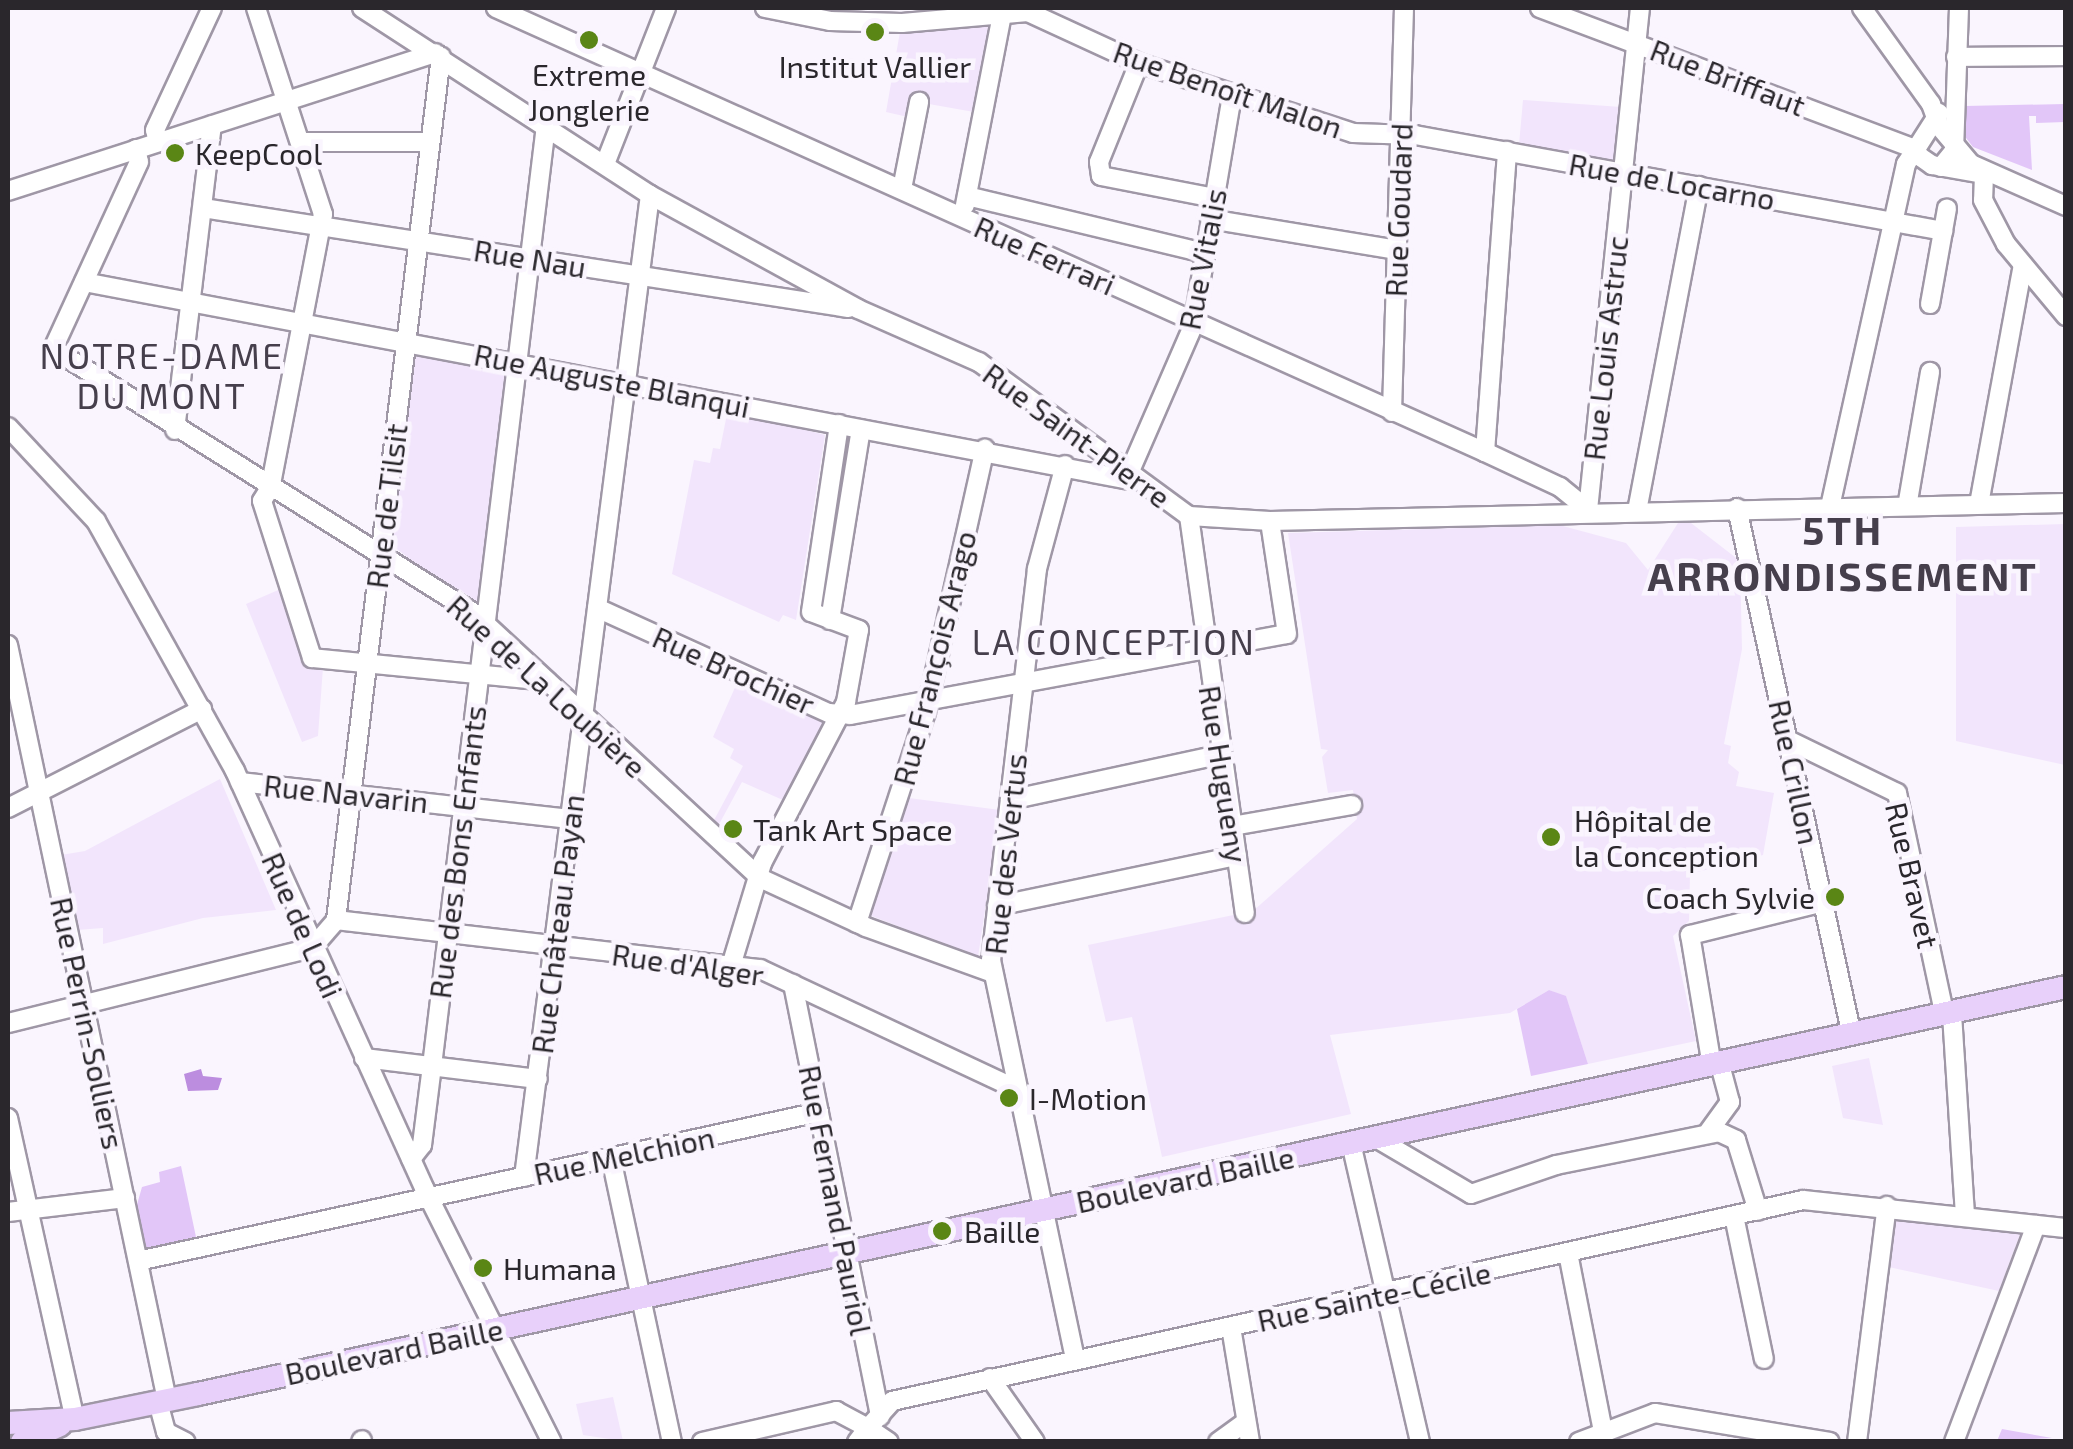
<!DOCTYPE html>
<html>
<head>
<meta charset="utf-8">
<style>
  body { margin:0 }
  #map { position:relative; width:2073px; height:1449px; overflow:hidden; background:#faf5fe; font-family:"Exo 2",sans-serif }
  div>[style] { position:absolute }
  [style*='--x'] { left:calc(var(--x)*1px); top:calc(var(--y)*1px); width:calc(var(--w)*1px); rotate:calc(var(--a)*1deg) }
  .built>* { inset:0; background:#f2e5fc }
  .green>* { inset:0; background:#e2c6f8 }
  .water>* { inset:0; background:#bc8ddf }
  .roads { filter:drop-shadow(2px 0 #9f97a6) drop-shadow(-2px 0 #9f97a6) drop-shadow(0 2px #9f97a6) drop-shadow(0 -2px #9f97a6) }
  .minor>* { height:18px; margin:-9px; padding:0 9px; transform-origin:9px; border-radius:9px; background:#fff }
  .major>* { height:22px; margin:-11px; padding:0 11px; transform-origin:11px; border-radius:11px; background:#e8d0fa }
  .dots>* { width:28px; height:28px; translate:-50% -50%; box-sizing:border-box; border:5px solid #faf5fe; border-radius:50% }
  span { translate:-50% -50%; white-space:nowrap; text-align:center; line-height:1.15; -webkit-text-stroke:9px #faf5fe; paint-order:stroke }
  .poi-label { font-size:30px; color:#2a272c }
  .left { translate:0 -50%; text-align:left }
  .right { translate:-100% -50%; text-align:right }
  .street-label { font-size:30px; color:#2a272c }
  .quarter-label { font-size:35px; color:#463f4c; letter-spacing:2.5px }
  .district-label { font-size:40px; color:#463f4c; font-weight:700; letter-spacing:2.5px }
  .frame { position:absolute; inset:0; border:10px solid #2a272c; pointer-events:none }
</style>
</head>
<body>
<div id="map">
  <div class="built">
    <i style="clip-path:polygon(993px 17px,974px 112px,912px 101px,908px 117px,886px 112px,901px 26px)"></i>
    <i style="clip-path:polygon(1523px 100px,1621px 107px,1615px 162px,1519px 145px)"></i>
    <i style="clip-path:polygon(413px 350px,508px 368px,478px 601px,470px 605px,389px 543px)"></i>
    <i style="clip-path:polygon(728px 409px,825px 435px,796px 620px,783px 615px,779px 622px,672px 574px,694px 460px,710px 463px,713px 448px,720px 449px)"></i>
    <i style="clip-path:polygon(1678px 523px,1691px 523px,1740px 561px,1742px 649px,1724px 744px,1731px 746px,1728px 763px,1739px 772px,1736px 786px,1774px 793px,1763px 855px,1690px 874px,1689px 921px,1673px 936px,1696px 1041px,1588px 1064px,1566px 997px,1549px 990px,1510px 1013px,1330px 1035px,1351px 1114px,1162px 1157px,1132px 1017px,1106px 1022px,1088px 945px,1253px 911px,1357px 819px,1353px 790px,1328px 793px,1322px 757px,1328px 750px,1321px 749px,1288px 533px,1559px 525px,1626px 543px,1648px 570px)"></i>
    <i style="clip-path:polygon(2065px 524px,2065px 765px,1956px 741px,1956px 527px)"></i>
    <i style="clip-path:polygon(283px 588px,310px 667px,323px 667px,318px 736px,302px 742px,246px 604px)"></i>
    <i style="clip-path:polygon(737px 683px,826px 723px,785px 801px,742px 782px,717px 828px,712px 824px,743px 766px,730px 758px,734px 749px,713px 737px)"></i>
    <i style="clip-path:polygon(220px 779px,276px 910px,203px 918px,103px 944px,103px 928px,77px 930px,61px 855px,85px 851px)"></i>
    <i style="clip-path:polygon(909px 798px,1000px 810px,978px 957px,869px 915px)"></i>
    <i style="clip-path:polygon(1869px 1058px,1883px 1125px,1843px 1118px,1832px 1066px)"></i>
    <i style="clip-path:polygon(1891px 1219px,2020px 1234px,1999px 1291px,1884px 1266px)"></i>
    <i style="clip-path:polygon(613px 1397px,623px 1441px,583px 1435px,576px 1404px)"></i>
  </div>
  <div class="green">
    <i style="clip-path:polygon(2065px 104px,2065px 122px,2036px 123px,2036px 116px,2029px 116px,2032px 170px,1973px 147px,1963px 134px,1965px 106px)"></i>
    <i style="clip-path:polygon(1549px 990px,1566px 996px,1588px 1064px,1531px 1076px,1517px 1009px)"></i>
    <i style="clip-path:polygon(181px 1166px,196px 1237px,145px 1250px,136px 1208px,142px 1187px,160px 1182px,159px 1172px)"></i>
    <i style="clip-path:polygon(2002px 1429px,2052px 1438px,1997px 1441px)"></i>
  </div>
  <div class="water">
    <i style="clip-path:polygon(201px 1069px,203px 1076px,222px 1078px,218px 1090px,188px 1091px,184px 1074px)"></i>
  </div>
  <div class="roads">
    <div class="minor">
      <i style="--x:256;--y:8;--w:217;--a:72"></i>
      <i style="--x:323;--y:214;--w:279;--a:100.9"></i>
      <i style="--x:270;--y:488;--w:15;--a:122"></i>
      <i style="--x:262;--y:501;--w:165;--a:72.3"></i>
      <i style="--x:312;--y:658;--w:236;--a:5.6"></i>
      <i style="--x:362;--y:8;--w:343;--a:33"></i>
      <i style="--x:650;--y:195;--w:237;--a:28.7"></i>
      <i style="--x:858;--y:309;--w:132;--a:23.7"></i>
      <i style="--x:979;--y:362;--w:260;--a:36.3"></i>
      <i style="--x:1189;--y:516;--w:81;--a:3.5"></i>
      <i style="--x:1270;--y:521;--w:796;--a:-1.3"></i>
      <i style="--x:496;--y:8;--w:1084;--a:24.18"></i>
      <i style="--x:1485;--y:452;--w:83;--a:25"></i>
      <i style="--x:1560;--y:487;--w:36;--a:39"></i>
      <i style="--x:765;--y:8;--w:66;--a:11.3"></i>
      <i style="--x:830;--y:21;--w:72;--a:1.6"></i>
      <i style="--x:902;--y:23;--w:126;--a:-5"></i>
      <i style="--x:1028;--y:12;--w:122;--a:24.7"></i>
      <i style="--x:1139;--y:63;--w:225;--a:18.1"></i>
      <i style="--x:1353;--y:133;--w:62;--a:1.8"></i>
      <i style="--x:1415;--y:135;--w:537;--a:10.3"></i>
      <i style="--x:1540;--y:8;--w:402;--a:20.6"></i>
      <i style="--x:1916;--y:149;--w:18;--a:124"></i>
      <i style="--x:1906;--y:164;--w:351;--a:102.5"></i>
      <i style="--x:1862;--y:8;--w:118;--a:54.3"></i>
      <i style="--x:1931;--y:104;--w:23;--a:70"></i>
      <i style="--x:1939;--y:126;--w:50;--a:49.9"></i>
      <i style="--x:1971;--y:164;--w:104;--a:23.9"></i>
      <i style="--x:1956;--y:57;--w:110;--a:-0.5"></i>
      <i style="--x:1139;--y:63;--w:107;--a:112"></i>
      <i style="--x:1099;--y:162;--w:14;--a:82"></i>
      <i style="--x:1101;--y:176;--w:115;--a:11"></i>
      <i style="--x:1939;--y:113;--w:43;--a:122.6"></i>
      <i style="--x:1916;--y:149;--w:8;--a:67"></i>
      <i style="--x:1919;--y:156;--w:16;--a:35"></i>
      <i style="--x:1932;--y:165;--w:53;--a:9.8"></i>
      <i style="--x:158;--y:142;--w:12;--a:-104"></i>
      <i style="--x:155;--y:130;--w:135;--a:-65"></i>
      <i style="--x:302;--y:142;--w:128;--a:0"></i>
      <i style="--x:136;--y:149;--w:13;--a:77"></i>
      <i style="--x:139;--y:162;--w:206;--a:114.7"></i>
      <i style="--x:53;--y:349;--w:498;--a:32.1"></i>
      <i style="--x:475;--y:614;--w:388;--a:42.8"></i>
      <i style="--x:760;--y:878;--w:117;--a:24.8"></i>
      <i style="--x:866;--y:927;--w:135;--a:19.9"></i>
      <i style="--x:605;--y:164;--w:168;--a:-68.6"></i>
      <i style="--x:1941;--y:167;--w:21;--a:-51"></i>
      <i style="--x:1954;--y:151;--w:143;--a:-88"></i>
      <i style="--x:1984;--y:174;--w:26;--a:92"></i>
      <i style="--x:1983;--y:200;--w:50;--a:62.4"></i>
      <i style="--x:2006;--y:244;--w:94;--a:50.2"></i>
      <i style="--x:902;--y:189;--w:89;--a:-78.9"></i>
      <i style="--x:8;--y:191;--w:449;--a:-17.9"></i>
      <i style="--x:967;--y:196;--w:244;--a:13.5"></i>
      <i style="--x:965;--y:205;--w:199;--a:-79"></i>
      <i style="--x:203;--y:208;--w:653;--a:8.81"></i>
      <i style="--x:1210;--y:219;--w:190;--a:9.4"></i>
      <i style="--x:84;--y:282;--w:1065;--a:10.72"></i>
      <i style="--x:1930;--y:304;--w:97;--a:-79.9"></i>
      <i style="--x:1392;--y:412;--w:404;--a:-88.3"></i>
      <i style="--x:8;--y:427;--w:129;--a:46.9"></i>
      <i style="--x:96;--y:521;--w:286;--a:60.9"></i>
      <i style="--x:235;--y:771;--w:458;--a:65.6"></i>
      <i style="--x:424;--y:1188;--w:284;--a:63.3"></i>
      <i style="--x:175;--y:430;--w:307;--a:-83.1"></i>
      <i style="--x:1485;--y:452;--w:302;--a:-85.8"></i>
      <i style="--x:1065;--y:465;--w:108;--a:105.1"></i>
      <i style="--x:1037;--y:569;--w:394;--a:96.7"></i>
      <i style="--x:991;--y:960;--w:408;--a:78.1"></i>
      <i style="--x:1130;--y:471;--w:158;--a:-66.5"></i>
      <i style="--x:1193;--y:326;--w:233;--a:-80.4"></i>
      <i style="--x:1908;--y:501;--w:131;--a:-80.3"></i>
      <i style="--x:1979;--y:504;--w:243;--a:-79.6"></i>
      <i style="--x:1737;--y:508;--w:540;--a:77.71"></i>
      <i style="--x:1588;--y:510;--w:505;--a:-84.09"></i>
      <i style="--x:1637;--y:511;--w:331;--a:-79.2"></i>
      <i style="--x:1189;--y:516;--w:401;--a:82"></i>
      <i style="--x:597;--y:608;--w:255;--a:24.4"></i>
      <i style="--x:829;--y:713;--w:21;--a:5"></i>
      <i style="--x:850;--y:715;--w:444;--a:-10.5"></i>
      <i style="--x:1287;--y:634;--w:114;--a:-98.6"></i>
      <i style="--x:830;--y:620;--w:193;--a:-80.8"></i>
      <i style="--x:8;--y:645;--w:772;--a:78.11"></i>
      <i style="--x:1788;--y:740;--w:121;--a:25.9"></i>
      <i style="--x:1897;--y:793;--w:228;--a:77.9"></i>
      <i style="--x:240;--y:782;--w:332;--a:6.4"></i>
      <i style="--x:1010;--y:800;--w:217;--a:-12.2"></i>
      <i style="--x:8;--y:808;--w:218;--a:-27"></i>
      <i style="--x:1232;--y:826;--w:122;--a:-9.9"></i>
      <i style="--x:997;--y:906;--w:245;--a:-11.8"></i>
      <i style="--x:336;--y:920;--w:427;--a:6.6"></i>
      <i style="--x:760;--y:969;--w:285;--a:25.1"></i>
      <i style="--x:857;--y:923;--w:222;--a:-71.9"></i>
      <i style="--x:926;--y:712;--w:270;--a:-77.4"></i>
      <i style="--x:731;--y:966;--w:108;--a:-73.2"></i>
      <i style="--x:762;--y:863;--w:182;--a:-62.4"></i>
      <i style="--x:846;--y:702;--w:73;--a:-79.8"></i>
      <i style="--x:859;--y:630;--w:51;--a:-159.4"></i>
      <i style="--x:811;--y:612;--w:190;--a:-81.5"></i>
      <i style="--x:793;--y:984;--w:441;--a:78.6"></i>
      <i style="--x:1952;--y:1014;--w:202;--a:86.3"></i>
      <i style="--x:8;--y:1023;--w:313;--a:-13.9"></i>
      <i style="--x:312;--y:948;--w:37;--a:-49"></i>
      <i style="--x:336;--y:920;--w:870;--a:-83.07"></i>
      <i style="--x:364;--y:1058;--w:175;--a:6.9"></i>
      <i style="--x:1712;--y:1066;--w:133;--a:-99.5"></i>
      <i style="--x:1690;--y:935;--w:137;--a:-13.9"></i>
      <i style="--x:8;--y:1118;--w:308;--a:77.5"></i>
      <i style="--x:1709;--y:1131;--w:36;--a:-54"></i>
      <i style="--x:1730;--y:1102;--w:39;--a:-105"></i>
      <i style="--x:1376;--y:1138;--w:110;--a:30.5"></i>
      <i style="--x:1471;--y:1194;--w:90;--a:-18.8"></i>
      <i style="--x:1556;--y:1165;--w:166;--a:-11.4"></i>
      <i style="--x:1719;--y:1132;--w:19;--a:25"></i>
      <i style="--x:1736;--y:1140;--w:74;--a:72.8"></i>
      <i style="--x:1351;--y:1143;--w:307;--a:77"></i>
      <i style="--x:611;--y:1158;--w:290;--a:77.9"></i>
      <i style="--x:411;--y:1159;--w:18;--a:-52"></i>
      <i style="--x:422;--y:1145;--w:80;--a:-82.8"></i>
      <i style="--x:432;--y:1066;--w:947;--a:-83.09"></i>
      <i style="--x:524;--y:1177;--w:990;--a:-82.69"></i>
      <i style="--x:8;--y:1212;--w:118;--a:-6.8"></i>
      <i style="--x:1734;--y:1216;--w:146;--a:78.2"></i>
      <i style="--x:1568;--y:1253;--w:181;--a:78.9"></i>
      <i style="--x:138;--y:1261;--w:697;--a:-12.34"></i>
      <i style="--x:1231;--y:1327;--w:117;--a:80.6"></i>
      <i style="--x:990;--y:1378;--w:78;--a:54.9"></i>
      <i style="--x:158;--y:1402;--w:31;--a:75"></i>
      <i style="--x:166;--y:1432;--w:22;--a:27"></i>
      <i style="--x:361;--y:1442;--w:2;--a:-63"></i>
      <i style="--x:702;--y:1442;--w:138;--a:-13"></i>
      <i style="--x:836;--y:1411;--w:36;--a:28"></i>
      <i style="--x:868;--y:1428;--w:36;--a:-48"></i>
      <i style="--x:892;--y:1401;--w:933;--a:-12.44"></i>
      <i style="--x:1803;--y:1200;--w:264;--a:6.1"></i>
      <i style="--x:857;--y:1442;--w:18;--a:-52"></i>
      <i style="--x:868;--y:1428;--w:25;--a:34"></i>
      <i style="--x:1218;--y:1442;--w:34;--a:-36"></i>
      <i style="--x:1579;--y:1442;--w:81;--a:-20.9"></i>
      <i style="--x:1655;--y:1413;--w:177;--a:9.4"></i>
      <i style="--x:1857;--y:1442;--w:238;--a:-82.8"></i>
      <i style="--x:1954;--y:1442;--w:232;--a:-69.3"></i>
    </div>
    <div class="major">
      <i style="--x:8;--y:1423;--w:67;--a:-3.4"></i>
      <i style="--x:75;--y:1419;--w:126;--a:-11.5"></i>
      <i style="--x:198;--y:1394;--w:1912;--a:-12.29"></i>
      <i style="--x:22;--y:1442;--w:42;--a:-24.1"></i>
    </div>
  </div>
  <div class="dots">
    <i style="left:875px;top:32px;background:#5a8615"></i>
    <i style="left:589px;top:40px;background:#5a8615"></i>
    <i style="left:175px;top:153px;background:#5a8615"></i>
    <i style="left:733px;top:829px;background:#5a8615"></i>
    <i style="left:1551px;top:837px;background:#5a8615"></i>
    <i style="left:1835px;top:897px;background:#5a8615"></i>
    <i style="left:1009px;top:1098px;background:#5a8615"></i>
    <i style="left:942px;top:1231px;background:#5a8615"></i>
    <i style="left:483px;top:1268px;background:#5a8615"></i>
  </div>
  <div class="poi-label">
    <span style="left:875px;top:66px">Institut Vallier</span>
    <span style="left:589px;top:91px">Extreme<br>Jonglerie</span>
    <span class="left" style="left:195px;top:153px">KeepCool</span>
    <span class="left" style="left:1574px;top:837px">Hôpital de<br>la Conception</span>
    <span class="left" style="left:753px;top:829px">Tank Art Space</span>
    <span class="right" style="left:1815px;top:897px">Coach Sylvie</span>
    <span class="left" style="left:1029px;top:1098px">I-Motion</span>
    <span class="left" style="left:964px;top:1231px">Baille</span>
    <span class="left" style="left:503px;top:1268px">Humana</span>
  </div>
  <div class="street-label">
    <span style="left:1728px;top:77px;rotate:21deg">Rue Briffaut</span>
    <span style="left:1228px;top:89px;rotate:19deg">Rue Benoît Malon</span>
    <span style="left:1672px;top:181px;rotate:10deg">Rue de Locarno</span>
    <span style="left:1398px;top:210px;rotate:-88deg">Rue Goudard</span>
    <span style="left:1045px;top:255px;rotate:24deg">Rue Ferrari</span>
    <span style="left:530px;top:258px;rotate:9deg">Rue Nau</span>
    <span style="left:1202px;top:259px;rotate:-79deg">Rue Vitalis</span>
    <span style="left:1605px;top:348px;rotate:-84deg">Rue Louis Astruc</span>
    <span style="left:612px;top:380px;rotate:11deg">Rue Auguste Blanqui</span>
    <span style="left:1077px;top:435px;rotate:36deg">Rue Saint-Pierre</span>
    <span style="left:386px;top:506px;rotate:-83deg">Rue de Tilsit</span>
    <span style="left:934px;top:658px;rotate:-76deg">Rue François Arago</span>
    <span style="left:734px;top:670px;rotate:24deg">Rue Brochier</span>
    <span style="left:547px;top:686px;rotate:42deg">Rue de La Loubière</span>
    <span style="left:1795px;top:772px;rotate:78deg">Rue Crillon</span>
    <span style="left:1224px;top:774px;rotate:81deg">Rue Hugueny</span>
    <span style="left:346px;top:793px;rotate:6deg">Rue Navarin</span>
    <span style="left:457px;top:852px;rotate:-83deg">Rue des Bons Enfants</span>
    <span style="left:1005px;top:854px;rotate:-84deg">Rue des Vertus</span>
    <span style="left:1913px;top:875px;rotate:77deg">Rue Bravet</span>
    <span style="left:557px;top:924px;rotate:-83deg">Rue Château Payan</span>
    <span style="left:303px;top:925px;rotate:66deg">Rue de Lodi</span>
    <span style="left:688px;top:964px;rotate:8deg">Rue d'Alger</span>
    <span style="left:88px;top:1023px;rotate:78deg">Rue Perrin-Solliers</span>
    <span style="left:624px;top:1155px;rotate:-12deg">Rue Melchion</span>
    <span style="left:1185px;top:1179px;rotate:-12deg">Boulevard Baille</span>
    <span style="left:836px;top:1200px;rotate:79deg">Rue Fernand Pauriol</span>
    <span style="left:1374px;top:1296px;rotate:-12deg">Rue Sainte-Cécile</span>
    <span style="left:394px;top:1351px;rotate:-12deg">Boulevard Baille</span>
  </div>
  <div class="quarter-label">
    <span style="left:162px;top:375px">NOTRE-DAME<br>DU MONT</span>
    <span style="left:1114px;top:641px">LA CONCEPTION</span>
  </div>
  <div class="district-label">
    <span style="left:1843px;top:552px">5TH<br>ARRONDISSEMENT</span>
  </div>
  <div class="frame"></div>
</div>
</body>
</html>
